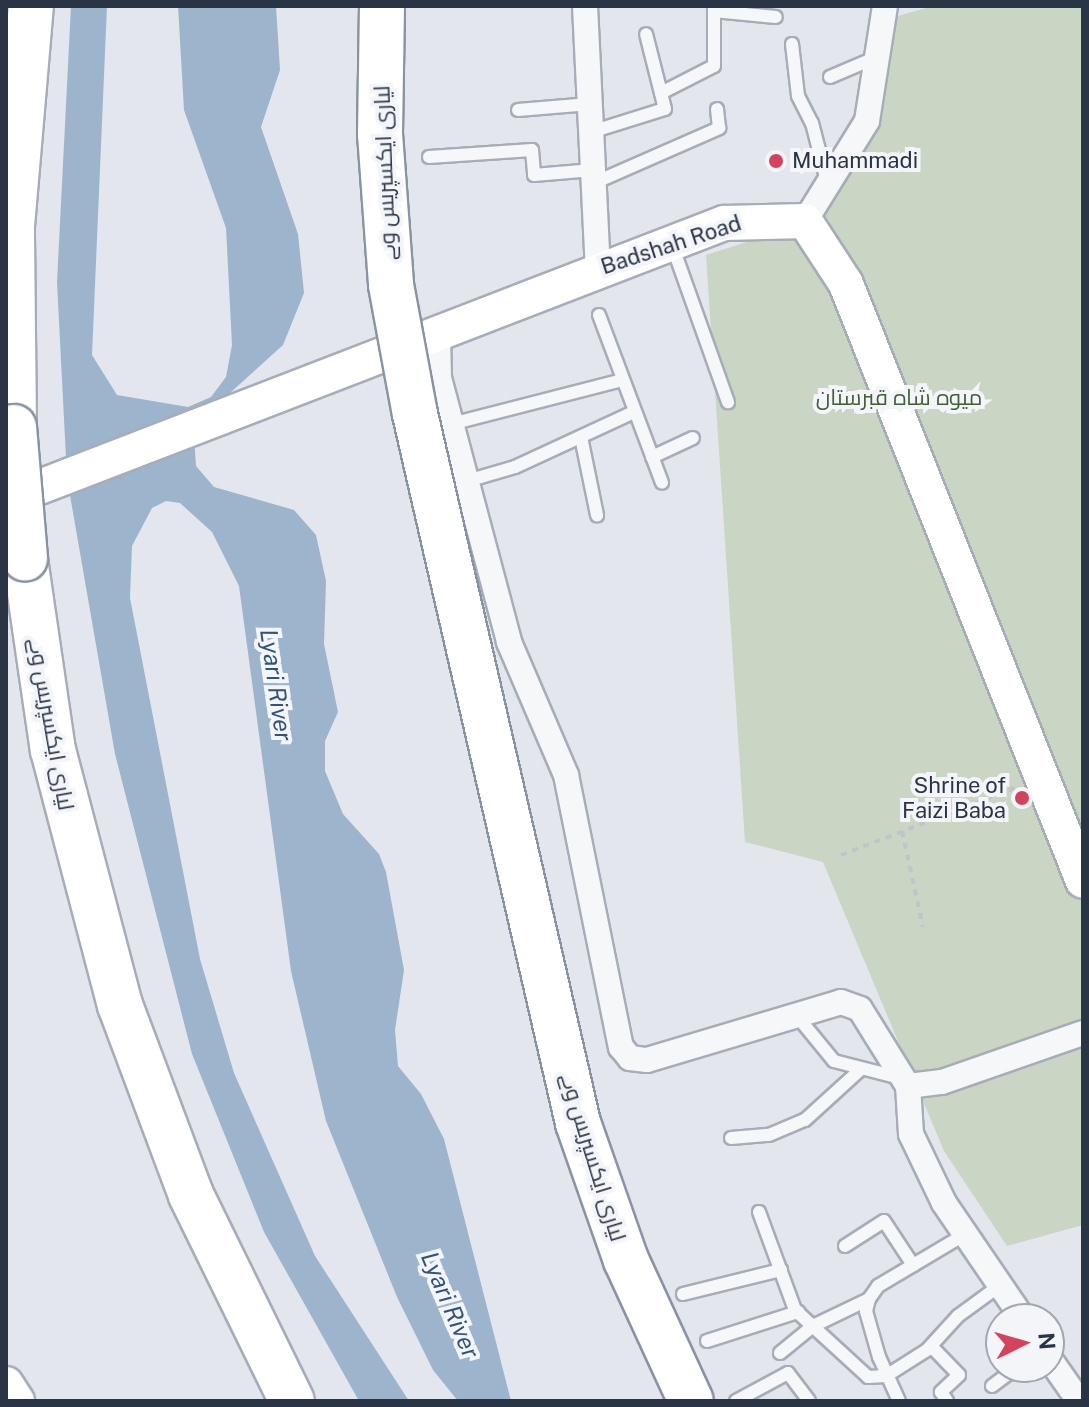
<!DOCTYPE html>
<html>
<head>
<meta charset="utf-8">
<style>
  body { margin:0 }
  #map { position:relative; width:1089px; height:1407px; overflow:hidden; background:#e3e6ec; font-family:"Public Sans",Cairo,sans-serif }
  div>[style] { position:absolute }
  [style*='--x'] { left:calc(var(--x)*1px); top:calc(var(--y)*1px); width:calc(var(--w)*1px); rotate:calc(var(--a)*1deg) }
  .green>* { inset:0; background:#c8d6c3 }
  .water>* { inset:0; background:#9cb5cd }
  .path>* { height:4px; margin-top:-2px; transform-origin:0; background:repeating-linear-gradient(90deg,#c1c4ca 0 6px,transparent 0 12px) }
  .roads { filter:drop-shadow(2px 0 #a7adb7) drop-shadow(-2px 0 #a7adb7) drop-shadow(0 2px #a7adb7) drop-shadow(0 -2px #a7adb7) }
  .service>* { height:12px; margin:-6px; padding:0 6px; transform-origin:6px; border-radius:6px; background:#f6f7f9 }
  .minor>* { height:24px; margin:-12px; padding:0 12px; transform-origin:12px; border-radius:12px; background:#f6f7f9 }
  .secondary>* { height:34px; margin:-17px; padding:0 17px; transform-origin:17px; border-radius:17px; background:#fff }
  .motorway>* { height:44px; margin:-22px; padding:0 22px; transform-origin:22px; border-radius:22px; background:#fff }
  .bridges { filter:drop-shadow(2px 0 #8994a3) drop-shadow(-2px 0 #8994a3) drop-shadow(0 2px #8994a3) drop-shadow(0 -2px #8994a3) }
  .motorway-bridge>* { height:44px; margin:-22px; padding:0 22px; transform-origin:22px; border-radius:22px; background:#fff }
  .dots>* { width:22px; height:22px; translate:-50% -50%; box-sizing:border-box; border:4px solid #f3f5f9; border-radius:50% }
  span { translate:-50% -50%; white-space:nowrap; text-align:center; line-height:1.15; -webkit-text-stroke:8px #f3f5f9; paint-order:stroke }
  .poi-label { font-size:22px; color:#293445 }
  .left { translate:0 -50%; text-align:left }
  .right { translate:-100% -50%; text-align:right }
  .street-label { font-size:22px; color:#293445 }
  .park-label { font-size:22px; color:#3f6136 }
  .water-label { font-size:24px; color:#31547c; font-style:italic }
  .frame { position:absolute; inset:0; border:8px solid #293445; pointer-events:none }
  .north { position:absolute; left:985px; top:1303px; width:80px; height:80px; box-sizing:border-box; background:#f3f5f9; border:2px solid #a2a8b1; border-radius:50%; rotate:85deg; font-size:22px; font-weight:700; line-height:32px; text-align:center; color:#293445 }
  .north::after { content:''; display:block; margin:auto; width:28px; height:36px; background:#d6425b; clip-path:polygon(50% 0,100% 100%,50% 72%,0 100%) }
</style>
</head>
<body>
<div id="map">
  <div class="green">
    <i style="clip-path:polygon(933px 6px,1083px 6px,1083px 1225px,1007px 1246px,944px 1151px,823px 862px,745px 842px,706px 255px,781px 231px,826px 203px,891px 18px)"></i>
  </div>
  <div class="water">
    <i style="clip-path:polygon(71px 6px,107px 6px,92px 355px,117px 395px,188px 407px,211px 397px,226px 377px,232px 345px,226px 228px,184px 110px,178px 6px,276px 6px,280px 70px,261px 127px,298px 234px,304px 293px,283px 345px,209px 412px,194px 436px,196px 466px,214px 487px,294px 510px,316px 535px,326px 581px,324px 644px,338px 712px,325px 741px,325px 771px,343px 814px,379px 854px,386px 872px,404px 970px,395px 1030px,398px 1066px,421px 1094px,444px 1139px,511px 1401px,458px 1401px,433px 1370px,397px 1297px,326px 1121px,291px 971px,239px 586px,212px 532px,180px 503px,166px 501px,152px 508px,132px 546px,130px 598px,200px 959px,234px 1073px,315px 1256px,409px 1401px,359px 1401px,264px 1232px,192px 1054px,115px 754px,67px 478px,57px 282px)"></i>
  </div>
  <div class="path">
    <i style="--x:902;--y:831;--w:98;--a:77.7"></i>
    <i style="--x:841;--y:855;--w:189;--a:-21.1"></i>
  </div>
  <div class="roads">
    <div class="service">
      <i style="--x:714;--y:11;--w:62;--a:5.5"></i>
      <i style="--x:792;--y:44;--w:52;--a:83.4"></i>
      <i style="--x:798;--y:96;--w:30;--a:63"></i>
      <i style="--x:812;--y:123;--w:60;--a:75.5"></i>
      <i style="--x:830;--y:77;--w:51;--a:-23.1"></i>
      <i style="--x:661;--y:93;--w:59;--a:-27"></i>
      <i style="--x:714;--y:66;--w:60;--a:-90"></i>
      <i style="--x:518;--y:110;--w:72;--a:-4.8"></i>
      <i style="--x:591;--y:132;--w:77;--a:-17.3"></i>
      <i style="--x:665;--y:109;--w:77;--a:-104.2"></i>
      <i style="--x:429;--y:157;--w:103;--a:-3.9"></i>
      <i style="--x:532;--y:150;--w:25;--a:85"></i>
      <i style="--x:534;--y:175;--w:59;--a:-4.8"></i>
      <i style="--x:594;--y:183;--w:137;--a:-23.7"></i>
      <i style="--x:719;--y:128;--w:19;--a:-96"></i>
      <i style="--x:672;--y:245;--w:167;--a:70.4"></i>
      <i style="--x:599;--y:315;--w:179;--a:69.4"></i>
      <i style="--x:451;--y:424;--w:177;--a:-14.4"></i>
      <i style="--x:581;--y:437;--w:80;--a:78.4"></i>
      <i style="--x:652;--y:457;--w:45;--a:-24.9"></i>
      <i style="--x:467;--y:481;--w:50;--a:-16.3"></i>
      <i style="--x:515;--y:467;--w:131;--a:-24.8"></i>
      <i style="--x:797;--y:1016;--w:58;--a:50.6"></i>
      <i style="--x:834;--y:1061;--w:68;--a:14.4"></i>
      <i style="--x:731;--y:1138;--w:38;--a:-5"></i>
      <i style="--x:769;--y:1135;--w:39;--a:-23"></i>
      <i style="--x:805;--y:1120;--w:76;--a:-42.3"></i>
      <i style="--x:759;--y:1212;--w:104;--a:69.8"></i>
      <i style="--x:795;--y:1310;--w:99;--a:42.5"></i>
      <i style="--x:868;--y:1377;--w:18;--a:-3"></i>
      <i style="--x:886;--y:1376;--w:49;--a:-32.4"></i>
      <i style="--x:927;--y:1350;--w:46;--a:-47.6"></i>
      <i style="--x:958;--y:1316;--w:51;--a:-36.2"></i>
      <i style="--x:845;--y:1246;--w:46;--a:-32.7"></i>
      <i style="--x:884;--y:1221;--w:53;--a:56.6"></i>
      <i style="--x:683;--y:1294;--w:101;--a:-13.8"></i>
      <i style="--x:707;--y:1341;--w:96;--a:-17.7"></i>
      <i style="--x:931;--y:1346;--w:40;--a:46"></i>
      <i style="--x:959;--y:1375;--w:25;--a:137"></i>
      <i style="--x:941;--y:1392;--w:11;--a:56"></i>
      <i style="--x:780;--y:1353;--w:43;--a:-39.3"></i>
      <i style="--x:813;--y:1326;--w:62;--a:-25.7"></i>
      <i style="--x:992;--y:1386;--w:31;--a:-37"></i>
      <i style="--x:736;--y:1401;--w:59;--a:-28.3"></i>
      <i style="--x:788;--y:1373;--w:35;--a:53"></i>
      <i style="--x:899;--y:1401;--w:48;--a:-114.4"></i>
      <i style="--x:879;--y:1357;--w:48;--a:-105.8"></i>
      <i style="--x:866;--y:1311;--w:12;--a:-76"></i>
      <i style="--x:869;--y:1299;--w:16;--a:-55"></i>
      <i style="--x:878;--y:1286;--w:100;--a:-30.7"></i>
    </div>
    <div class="minor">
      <i style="--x:585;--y:6;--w:263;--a:87.2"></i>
      <i style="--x:805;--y:221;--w:118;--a:-58.2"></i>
      <i style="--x:867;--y:121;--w:116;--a:-81.1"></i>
      <i style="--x:438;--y:337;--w:41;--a:88.6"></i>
      <i style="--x:439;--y:378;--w:273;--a:75.1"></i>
      <i style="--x:509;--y:642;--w:145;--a:66.8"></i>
      <i style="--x:566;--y:775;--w:278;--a:78.6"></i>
      <i style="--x:621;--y:1047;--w:14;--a:51"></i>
      <i style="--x:630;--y:1058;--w:17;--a:7"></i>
      <i style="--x:647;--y:1060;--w:202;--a:-16.6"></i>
      <i style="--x:841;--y:1002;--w:20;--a:20"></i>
      <i style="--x:860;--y:1009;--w:91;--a:58.1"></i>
      <i style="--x:908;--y:1086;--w:34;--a:-7"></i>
      <i style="--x:942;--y:1082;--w:149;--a:-19.2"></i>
      <i style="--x:908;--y:1086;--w:48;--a:86.4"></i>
      <i style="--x:911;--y:1134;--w:76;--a:64.4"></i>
      <i style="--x:944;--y:1203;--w:140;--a:55.7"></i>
      <i style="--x:1049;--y:1358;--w:52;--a:55.1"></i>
    </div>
    <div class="secondary">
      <i style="--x:6;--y:500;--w:770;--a:-21.1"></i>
      <i style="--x:724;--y:223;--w:81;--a:-1.4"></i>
      <i style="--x:805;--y:221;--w:75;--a:56.9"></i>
      <i style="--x:846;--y:284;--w:642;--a:68.35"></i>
      <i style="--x:6;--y:1384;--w:20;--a:57"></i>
    </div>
    <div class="motorway">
      <i style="--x:14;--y:427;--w:201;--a:-90.6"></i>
      <i style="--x:12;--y:226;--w:221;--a:-85.1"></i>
      <i style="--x:25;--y:559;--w:193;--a:81.7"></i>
      <i style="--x:53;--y:750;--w:264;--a:75.3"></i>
      <i style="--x:120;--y:1005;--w:203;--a:69.5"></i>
      <i style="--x:191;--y:1195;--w:229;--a:63.9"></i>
    </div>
  </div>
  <div class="bridges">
    <div class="motorway-bridge">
      <i style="--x:382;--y:6;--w:128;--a:90.9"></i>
      <i style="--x:380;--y:134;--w:151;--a:85.8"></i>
      <i style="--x:391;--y:285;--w:131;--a:79.5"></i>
      <i style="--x:415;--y:414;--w:727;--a:77.05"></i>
      <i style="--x:578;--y:1123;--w:145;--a:70.7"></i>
      <i style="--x:626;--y:1260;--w:155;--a:65.3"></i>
      <i style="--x:14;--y:427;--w:132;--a:85.2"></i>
    </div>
  </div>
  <div class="dots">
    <i style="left:776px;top:161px;background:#d6425b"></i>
    <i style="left:1022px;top:798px;background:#d6425b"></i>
  </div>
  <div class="poi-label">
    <span class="left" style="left:792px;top:161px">Muhammadi</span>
    <span class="right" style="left:1006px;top:798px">Shrine of<br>Faizi Baba</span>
  </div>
  <div class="street-label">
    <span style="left:385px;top:173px;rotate:-92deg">لیاری ایکسپریس وے</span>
    <span style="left:671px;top:245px;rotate:-18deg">Badshah Road</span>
    <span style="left:51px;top:724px;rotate:80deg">لیاری ایکسپریس وے</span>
    <span style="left:593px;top:1157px;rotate:73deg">لیاری ایکسپریس وے</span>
  </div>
  <div class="park-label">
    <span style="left:899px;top:398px">میوہ شاہ قبرستان</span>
  </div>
  <div class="water-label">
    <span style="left:276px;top:685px;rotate:82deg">Lyari River</span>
    <span style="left:450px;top:1305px;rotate:67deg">Lyari River</span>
  </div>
  <div class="frame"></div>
  <div class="north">N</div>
</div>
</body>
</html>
